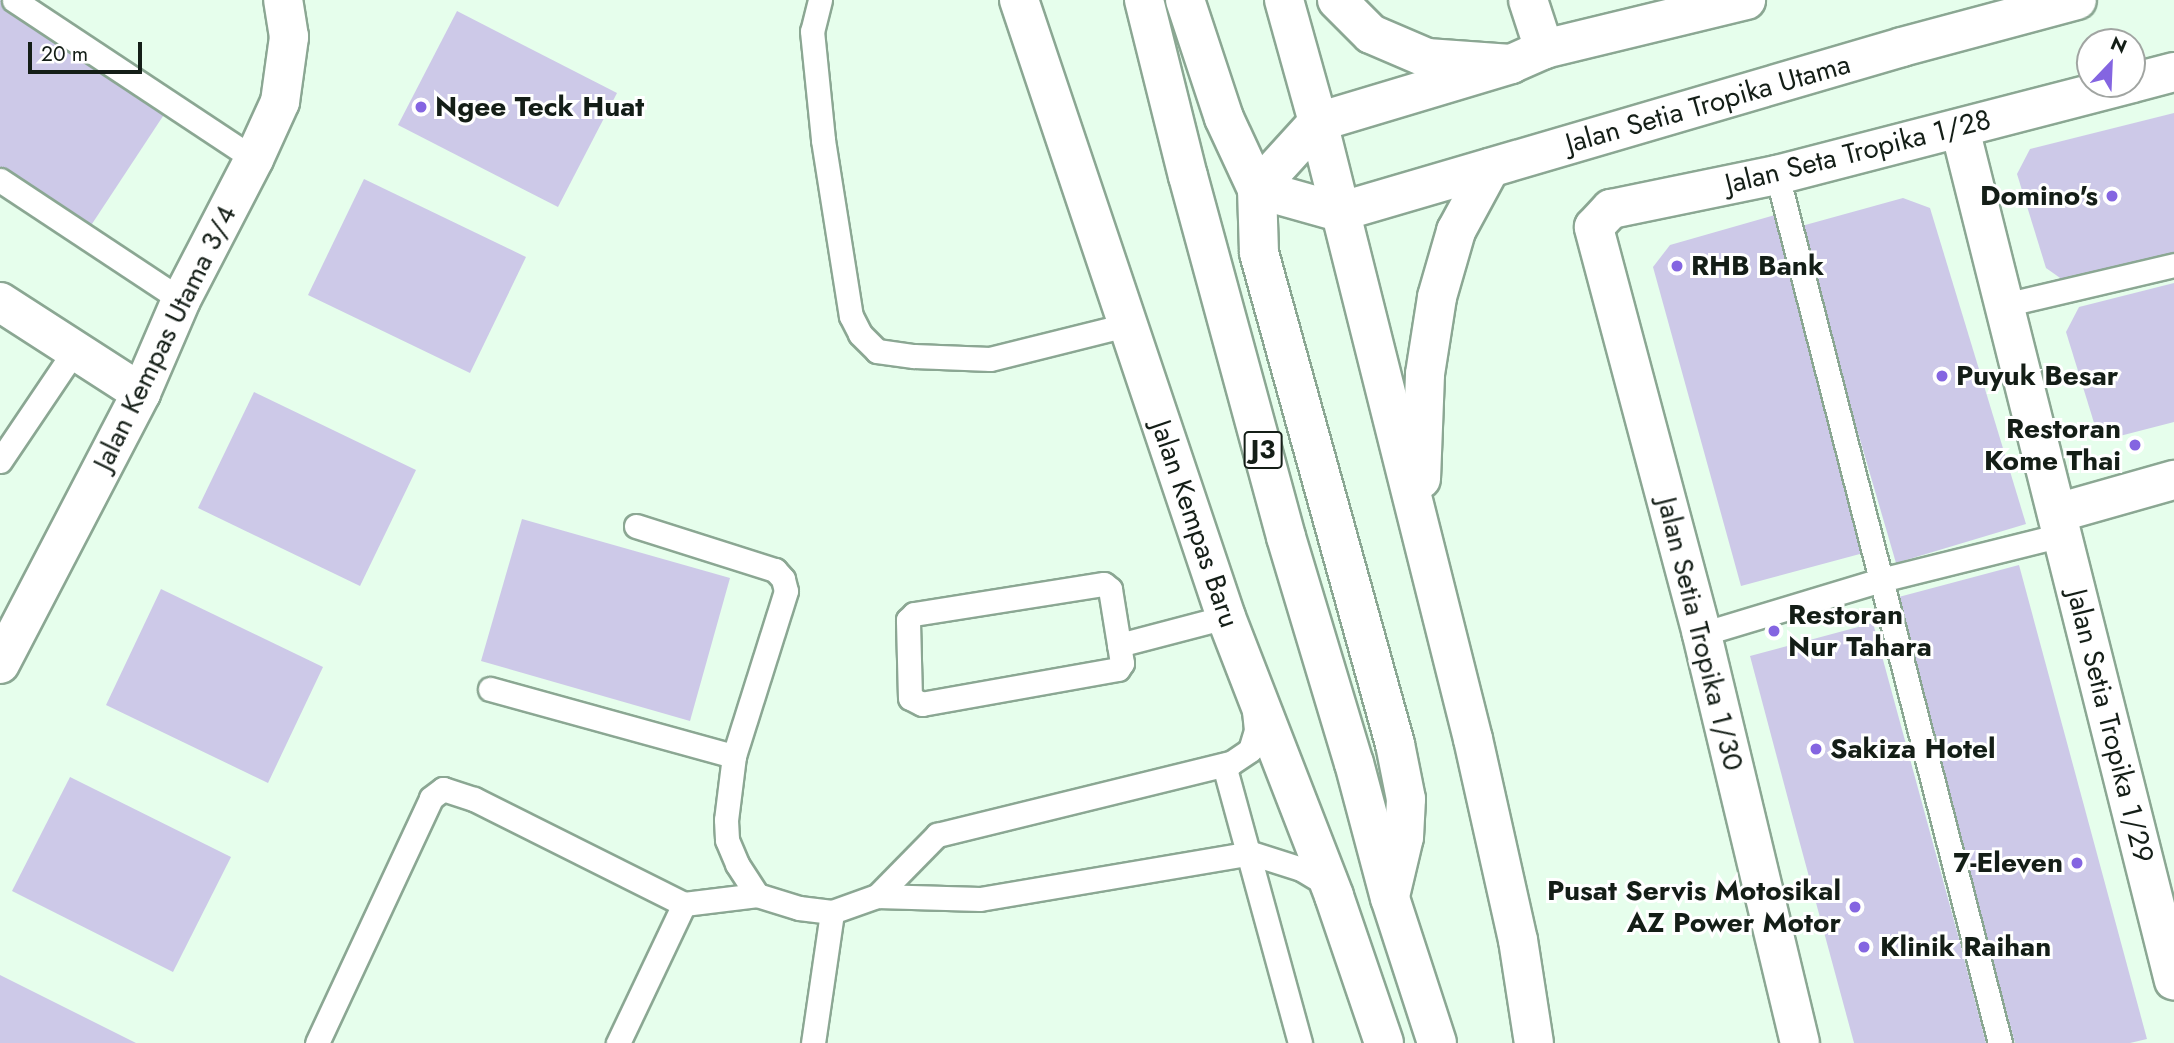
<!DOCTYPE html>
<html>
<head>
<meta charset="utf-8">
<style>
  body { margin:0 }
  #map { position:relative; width:2174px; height:1043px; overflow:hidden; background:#e6feec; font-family:Jost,sans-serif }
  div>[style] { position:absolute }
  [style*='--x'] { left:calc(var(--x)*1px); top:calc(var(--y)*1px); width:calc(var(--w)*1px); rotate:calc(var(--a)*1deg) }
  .building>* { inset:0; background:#cdc9e8 }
  .roads { filter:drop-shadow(2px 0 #8ba793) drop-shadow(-2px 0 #8ba793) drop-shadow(0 2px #8ba793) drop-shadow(0 -2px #8ba793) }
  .service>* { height:23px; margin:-11.5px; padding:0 11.5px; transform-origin:11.5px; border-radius:11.5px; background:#fff }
  .minor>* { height:38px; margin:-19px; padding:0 19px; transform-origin:19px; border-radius:19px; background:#fff }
  .secondary>* { height:38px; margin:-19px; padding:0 19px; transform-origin:19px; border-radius:19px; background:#fff }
  .primary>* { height:38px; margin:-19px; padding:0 19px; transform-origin:19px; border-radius:19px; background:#fff }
  .dots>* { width:19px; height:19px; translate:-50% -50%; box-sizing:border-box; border:4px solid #fff; border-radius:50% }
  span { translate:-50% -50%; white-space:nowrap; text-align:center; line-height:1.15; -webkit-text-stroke:6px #fff; paint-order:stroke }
  .shield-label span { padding:2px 5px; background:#fff; border:2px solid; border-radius:5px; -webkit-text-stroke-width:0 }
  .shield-label { font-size:26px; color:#141e17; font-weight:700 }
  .street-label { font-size:28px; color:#141e17 }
  .poi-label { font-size:28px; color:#141e17; font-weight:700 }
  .left { translate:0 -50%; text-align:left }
  .right { translate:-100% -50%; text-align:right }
  .north { position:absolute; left:2076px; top:28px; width:70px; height:70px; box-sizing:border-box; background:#fff; border:2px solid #a1a5a2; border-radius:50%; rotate:23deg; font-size:19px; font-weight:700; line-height:28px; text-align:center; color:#141e17 }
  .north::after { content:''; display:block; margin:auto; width:24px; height:32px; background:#8465e1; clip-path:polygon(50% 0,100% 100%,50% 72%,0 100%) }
  .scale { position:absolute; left:28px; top:42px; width:114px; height:32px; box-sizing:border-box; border:4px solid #141e17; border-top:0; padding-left:9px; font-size:21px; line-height:24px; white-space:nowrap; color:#141e17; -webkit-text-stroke:5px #fff; paint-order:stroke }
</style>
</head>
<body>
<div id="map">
  <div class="building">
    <i style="clip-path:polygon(0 0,169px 107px,88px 230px,0 173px)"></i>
    <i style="clip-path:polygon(457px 11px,617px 93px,558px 207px,398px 125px)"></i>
    <i style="clip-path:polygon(2174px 113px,2174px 252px,2063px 280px,2046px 268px,2017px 174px,2030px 149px)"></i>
    <i style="clip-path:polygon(364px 179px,526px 257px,470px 373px,308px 295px)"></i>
    <i style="clip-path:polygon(1903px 198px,1930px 208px,2026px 524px,1896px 563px,1798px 227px)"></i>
    <i style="clip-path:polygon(1775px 215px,1794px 272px,1871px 551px,1741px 586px,1653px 267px,1670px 245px)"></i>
    <i style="clip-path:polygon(2174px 283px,2174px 422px,2112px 438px,2095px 426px,2066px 332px,2079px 307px)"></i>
    <i style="clip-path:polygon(254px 392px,416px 470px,360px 586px,198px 508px)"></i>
    <i style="clip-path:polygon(522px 519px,730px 578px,690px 721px,481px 661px)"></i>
    <i style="clip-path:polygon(2019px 565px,2147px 1039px,2130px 1043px,2015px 1043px,1895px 598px)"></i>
    <i style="clip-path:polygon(161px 589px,323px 667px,268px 783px,106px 705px)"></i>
    <i style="clip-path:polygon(1873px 623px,1959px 939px,1986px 1043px,1854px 1043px,1792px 814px,1750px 656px)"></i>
    <i style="clip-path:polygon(70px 777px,231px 857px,173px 972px,12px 891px)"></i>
    <i style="clip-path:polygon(0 975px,136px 1043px,0 1043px)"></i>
  </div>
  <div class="roads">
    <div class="service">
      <i style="--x:14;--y:0;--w:288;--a:33.5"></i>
      <i style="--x:820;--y:0;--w:32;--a:104"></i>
      <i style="--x:812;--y:31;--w:110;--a:84.2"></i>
      <i style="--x:823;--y:140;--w:178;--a:81"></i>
      <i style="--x:851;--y:316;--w:20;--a:63"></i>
      <i style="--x:860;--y:334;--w:24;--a:45"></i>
      <i style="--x:877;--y:351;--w:37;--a:8"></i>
      <i style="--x:914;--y:356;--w:76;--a:2.3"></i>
      <i style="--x:990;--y:359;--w:140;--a:-14"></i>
      <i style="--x:1777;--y:175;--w:896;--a:75.59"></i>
      <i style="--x:0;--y:180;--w:217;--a:33.5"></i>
      <i style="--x:2004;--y:305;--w:175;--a:-13.2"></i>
      <i style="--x:0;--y:461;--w:134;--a:-56"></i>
      <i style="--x:636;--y:526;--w:146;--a:17.6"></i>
      <i style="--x:775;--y:570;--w:12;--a:48"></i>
      <i style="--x:783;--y:579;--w:12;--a:76"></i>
      <i style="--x:786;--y:591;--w:173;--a:107.5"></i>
      <i style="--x:734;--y:756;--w:64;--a:97.1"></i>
      <i style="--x:726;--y:820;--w:20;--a:87"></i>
      <i style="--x:727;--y:840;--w:26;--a:67"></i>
      <i style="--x:737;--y:864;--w:37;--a:57"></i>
      <i style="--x:1104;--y:584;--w:8;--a:40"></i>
      <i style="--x:1110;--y:589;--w:75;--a:80.8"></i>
      <i style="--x:1122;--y:663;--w:7;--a:124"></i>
      <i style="--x:1118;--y:669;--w:199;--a:169.9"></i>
      <i style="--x:922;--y:704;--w:13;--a:-153"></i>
      <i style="--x:910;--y:698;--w:78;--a:-91.5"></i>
      <i style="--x:908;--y:620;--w:8;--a:-45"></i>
      <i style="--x:914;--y:614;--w:192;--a:-9"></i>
      <i style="--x:1702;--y:634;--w:187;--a:-16.8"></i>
      <i style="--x:1881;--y:580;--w:187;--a:-14"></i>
      <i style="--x:1119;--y:645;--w:111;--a:-14.7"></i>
      <i style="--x:490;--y:689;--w:253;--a:15.4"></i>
      <i style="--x:1224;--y:765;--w:288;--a:74.7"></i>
      <i style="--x:877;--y:896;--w:86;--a:-45.5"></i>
      <i style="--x:937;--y:835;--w:303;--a:-13.8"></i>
      <i style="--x:1231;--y:763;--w:23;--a:-34"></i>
      <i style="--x:1250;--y:750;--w:21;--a:-73"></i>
      <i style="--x:1256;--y:730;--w:19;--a:-96"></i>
      <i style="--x:684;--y:904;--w:74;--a:-7"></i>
      <i style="--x:757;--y:895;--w:44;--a:17.2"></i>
      <i style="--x:799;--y:908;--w:33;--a:7"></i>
      <i style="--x:832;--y:912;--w:48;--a:-19.6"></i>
      <i style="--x:877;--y:896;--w:103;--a:1.7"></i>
      <i style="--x:980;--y:899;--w:275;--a:-9.6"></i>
      <i style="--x:1251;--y:853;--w:52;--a:17.7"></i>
      <i style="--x:1301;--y:869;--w:33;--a:31"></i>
      <i style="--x:317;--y:1043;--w:270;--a:-65"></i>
      <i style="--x:431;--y:798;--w:15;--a:-37"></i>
      <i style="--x:443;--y:789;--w:33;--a:18"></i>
      <i style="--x:474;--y:799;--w:235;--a:26.6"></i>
      <i style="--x:684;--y:904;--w:154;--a:115.4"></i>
      <i style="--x:813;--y:1043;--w:132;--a:-81.7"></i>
    </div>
    <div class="minor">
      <i style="--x:1019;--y:0;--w:651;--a:71.45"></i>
      <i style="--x:1226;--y:617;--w:299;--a:68.8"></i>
      <i style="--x:1334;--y:896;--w:155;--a:71.2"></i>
      <i style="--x:1528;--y:0;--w:52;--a:71.9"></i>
      <i style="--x:2132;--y:83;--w:43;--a:-14.7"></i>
      <i style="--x:1960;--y:129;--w:878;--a:75.9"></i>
      <i style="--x:0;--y:302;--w:168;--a:32.8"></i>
      <i style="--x:2057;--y:513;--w:122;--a:-15.8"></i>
      <i style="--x:0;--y:664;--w:305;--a:-62.5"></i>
      <i style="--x:141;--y:393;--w:101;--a:-66.7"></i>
      <i style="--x:181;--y:300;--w:159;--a:-62.6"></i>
      <i style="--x:254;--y:159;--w:63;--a:-65.5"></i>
      <i style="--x:280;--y:102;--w:66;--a:-82.1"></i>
      <i style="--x:289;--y:37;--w:37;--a:-99"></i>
      <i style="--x:1800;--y:1043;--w:421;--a:-103.5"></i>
      <i style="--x:1702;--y:634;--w:421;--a:-104.9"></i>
      <i style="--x:1594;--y:227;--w:25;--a:-47"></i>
      <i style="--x:1611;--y:209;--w:169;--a:-11.6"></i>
      <i style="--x:1777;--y:175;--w:364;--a:-14.5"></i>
    </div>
    <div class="secondary">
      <i style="--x:1318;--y:122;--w:202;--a:-16.7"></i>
      <i style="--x:1511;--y:64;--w:36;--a:-24"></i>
      <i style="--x:1544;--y:49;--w:208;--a:-13.6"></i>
      <i style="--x:1339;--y:212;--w:587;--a:-16.33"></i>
      <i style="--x:1902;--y:47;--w:181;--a:-15"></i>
    </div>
    <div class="primary">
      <i style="--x:1144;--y:0;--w:181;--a:76"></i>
      <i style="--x:1188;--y:176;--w:374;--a:74.8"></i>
      <i style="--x:1286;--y:537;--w:236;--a:73.3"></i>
      <i style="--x:1354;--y:763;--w:140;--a:75.1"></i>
      <i style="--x:1390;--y:898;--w:152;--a:72"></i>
      <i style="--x:1185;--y:0;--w:124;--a:71.7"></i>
      <i style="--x:1224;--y:118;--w:78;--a:65.1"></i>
      <i style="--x:1257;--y:189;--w:64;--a:88.2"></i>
      <i style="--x:1259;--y:253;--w:509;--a:74.52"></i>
      <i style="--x:1395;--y:744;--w:56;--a:78.7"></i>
      <i style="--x:1406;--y:799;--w:38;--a:93"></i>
      <i style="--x:1404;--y:837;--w:57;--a:103.3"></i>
      <i style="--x:1284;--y:0;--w:127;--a:74.4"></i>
      <i style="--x:1318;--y:122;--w:636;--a:75.9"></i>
      <i style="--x:1473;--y:739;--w:206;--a:77.4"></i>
      <i style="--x:1518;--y:940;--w:104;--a:81.2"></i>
      <i style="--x:1337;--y:0;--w:48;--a:45"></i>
      <i style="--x:1371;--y:34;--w:61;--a:23.2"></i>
      <i style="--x:1427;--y:58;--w:84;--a:4.1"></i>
      <i style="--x:1257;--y:189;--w:91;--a:-47.7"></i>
      <i style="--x:1257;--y:189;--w:85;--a:15.7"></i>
      <i style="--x:1421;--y:479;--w:105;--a:-87.8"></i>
      <i style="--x:1425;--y:374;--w:78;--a:-81.1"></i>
      <i style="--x:1437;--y:297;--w:69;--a:-73.9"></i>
      <i style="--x:1456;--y:231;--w:72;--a:-61.6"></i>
    </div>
  </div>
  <div class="dots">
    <i style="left:421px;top:107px;background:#8465e1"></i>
    <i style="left:2112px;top:196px;background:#8465e1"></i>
    <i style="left:1677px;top:266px;background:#8465e1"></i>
    <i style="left:1942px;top:376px;background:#8465e1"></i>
    <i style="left:2135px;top:445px;background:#8465e1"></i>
    <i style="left:1774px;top:631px;background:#8465e1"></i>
    <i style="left:1816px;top:749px;background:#8465e1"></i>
    <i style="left:2077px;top:863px;background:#8465e1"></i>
    <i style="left:1855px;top:907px;background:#8465e1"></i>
    <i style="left:1864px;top:947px;background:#8465e1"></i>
  </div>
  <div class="shield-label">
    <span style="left:1263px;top:450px">J3</span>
  </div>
  <div class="street-label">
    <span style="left:1708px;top:104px;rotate:-16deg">Jalan Setia Tropika Utama</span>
    <span style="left:1858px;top:152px;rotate:-14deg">Jalan Seta Tropika 1/28</span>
    <span style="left:165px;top:338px;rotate:-64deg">Jalan Kempas Utama 3/4</span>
    <span style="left:1195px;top:524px;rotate:71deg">Jalan Kempas Baru</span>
    <span style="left:1700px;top:634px;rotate:76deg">Jalan Setia Tropika 1/30</span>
    <span style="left:2110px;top:726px;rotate:76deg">Jalan Setia Tropika 1/29</span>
  </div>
  <div class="poi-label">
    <span class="left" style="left:435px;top:107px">Ngee Teck Huat</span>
    <span class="right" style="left:2098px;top:196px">Domino's</span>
    <span class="left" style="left:1691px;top:266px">RHB Bank</span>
    <span class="left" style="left:1956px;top:376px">Puyuk Besar</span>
    <span class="right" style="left:2121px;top:445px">Restoran<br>Kome Thai</span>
    <span class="left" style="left:1788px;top:631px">Restoran<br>Nur Tahara</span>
    <span class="left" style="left:1830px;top:749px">Sakiza Hotel</span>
    <span class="right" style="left:2063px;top:863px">7-Eleven</span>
    <span class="right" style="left:1841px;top:907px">Pusat Servis Motosikal<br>AZ Power Motor</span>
    <span class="left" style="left:1880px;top:947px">Klinik Raihan</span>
  </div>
  <div class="north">N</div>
  <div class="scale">20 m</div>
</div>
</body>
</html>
